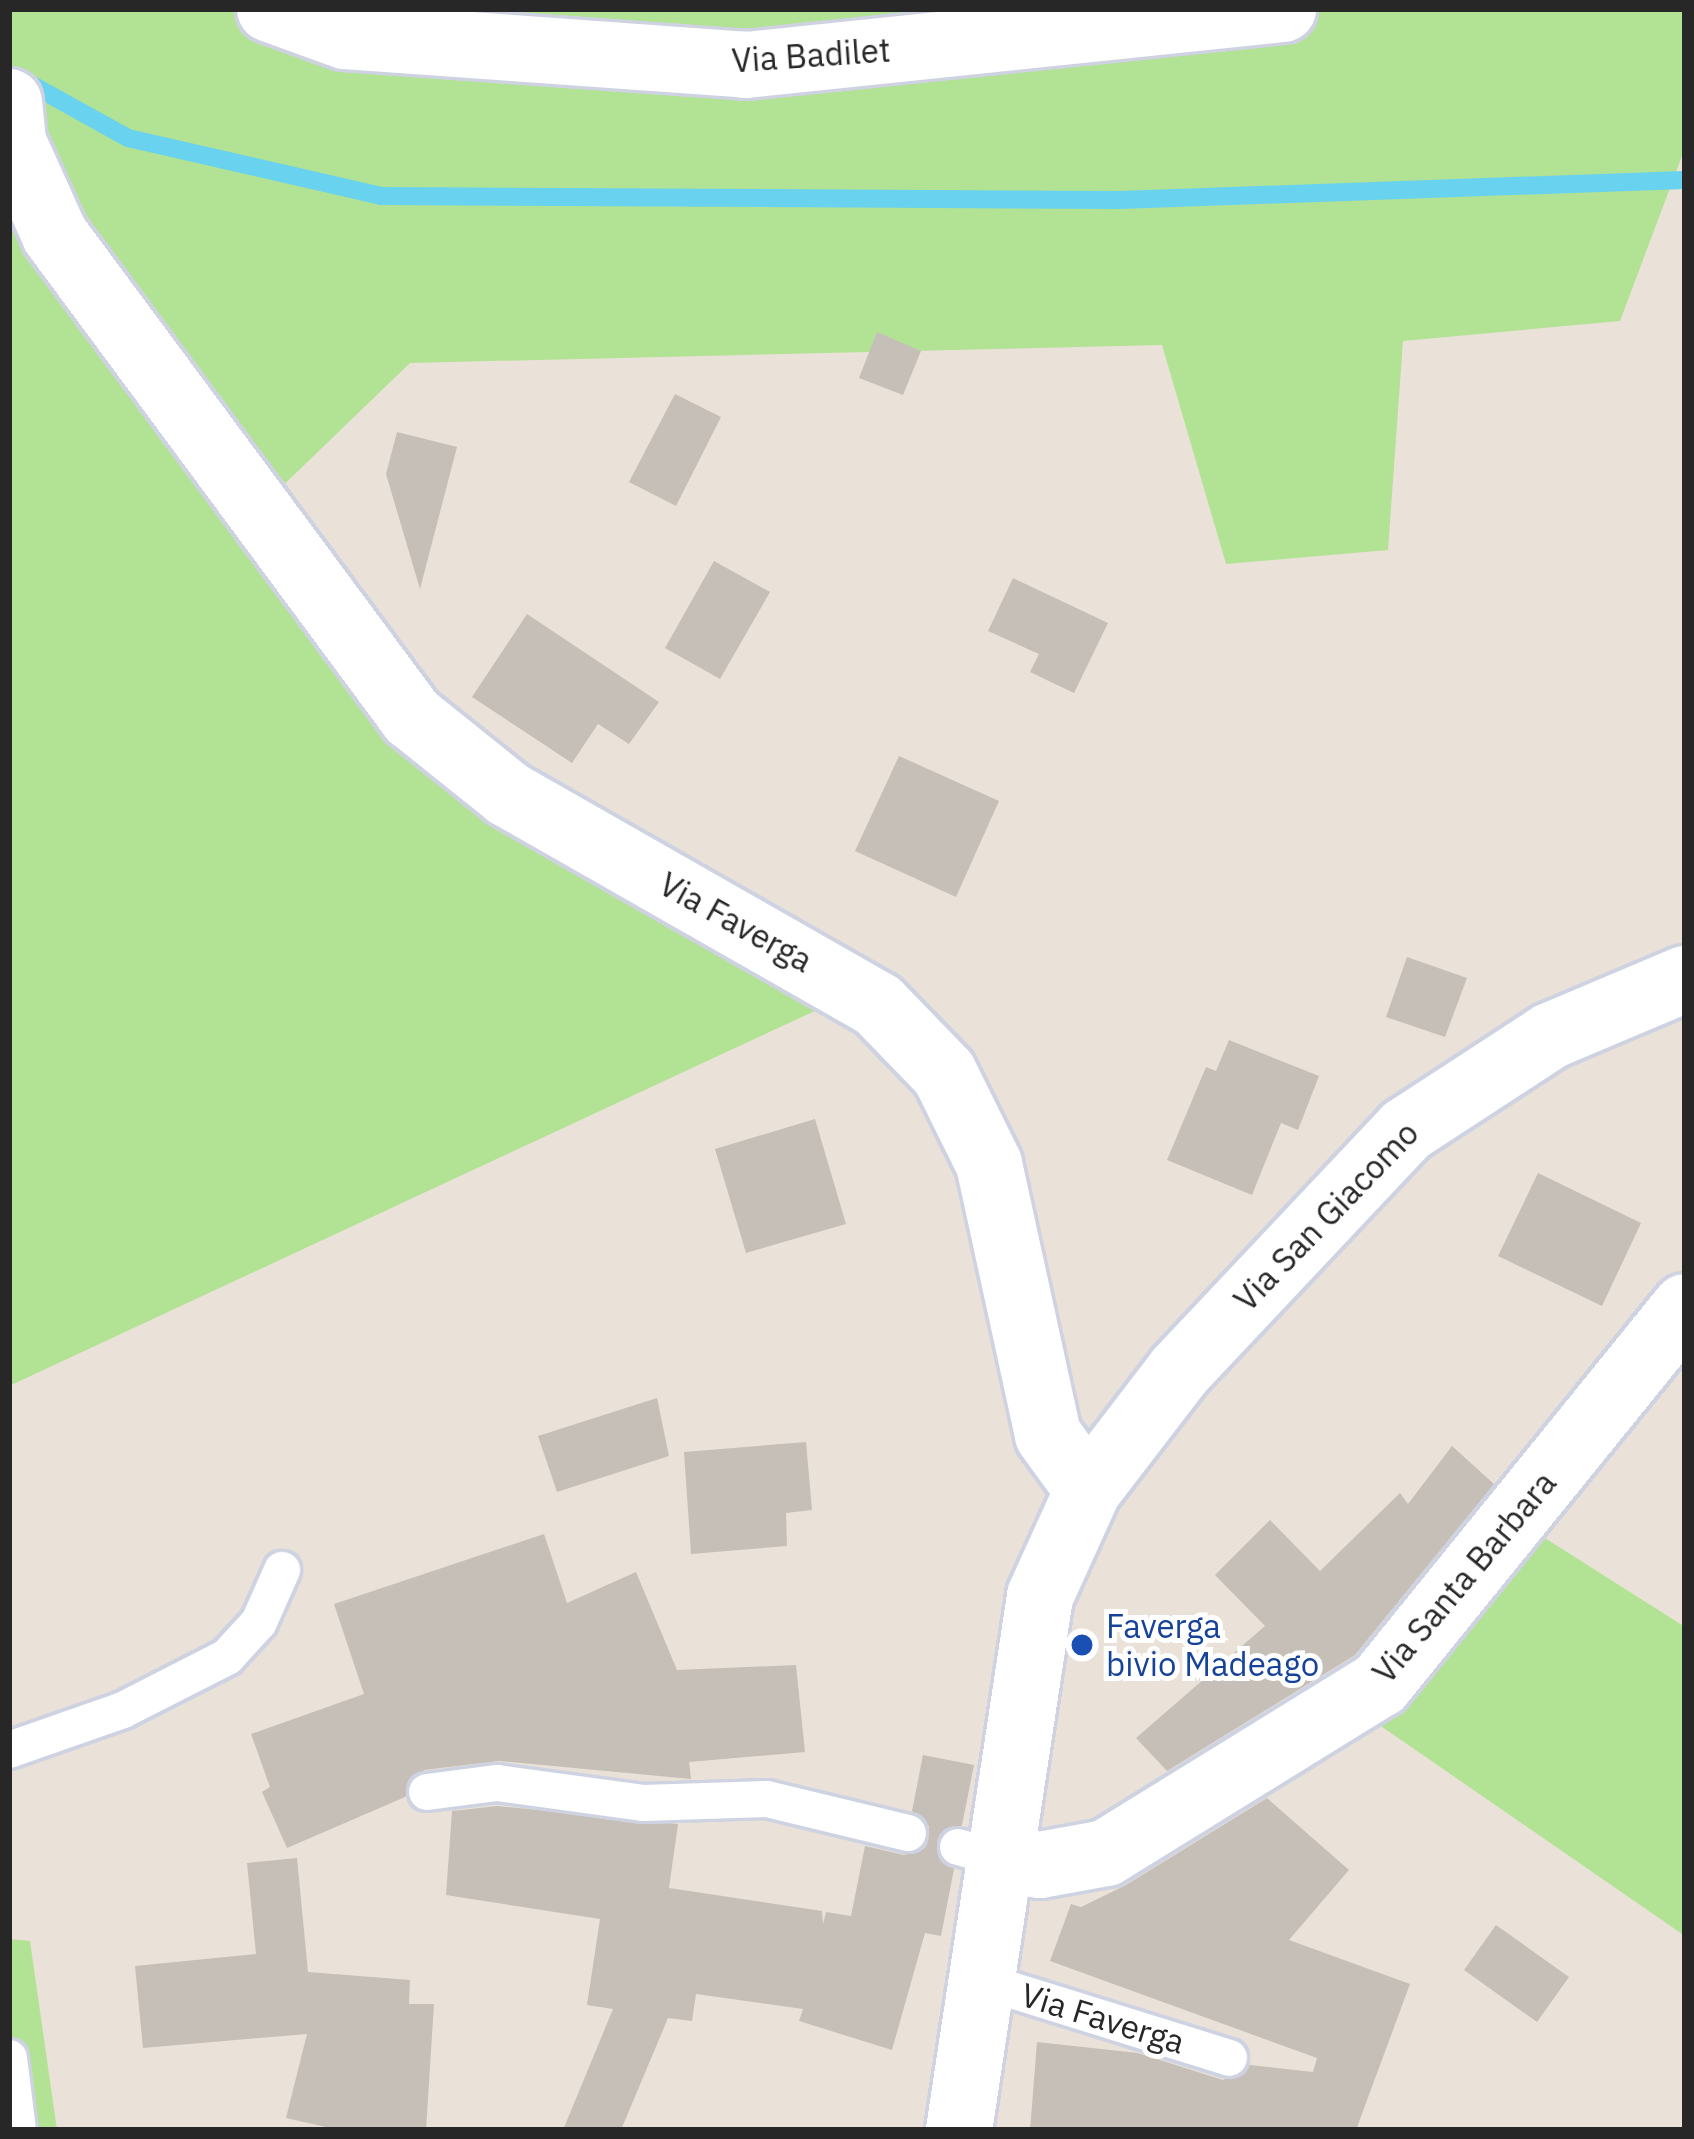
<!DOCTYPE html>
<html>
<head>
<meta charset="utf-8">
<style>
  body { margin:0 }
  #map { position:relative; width:1694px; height:2139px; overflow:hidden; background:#eae2d8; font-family:"IBM Plex Sans",sans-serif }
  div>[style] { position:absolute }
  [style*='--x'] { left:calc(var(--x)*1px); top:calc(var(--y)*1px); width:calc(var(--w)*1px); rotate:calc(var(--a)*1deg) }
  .green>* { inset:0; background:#b2e294 }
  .stream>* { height:18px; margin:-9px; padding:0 9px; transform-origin:9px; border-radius:9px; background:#69d2ee }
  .building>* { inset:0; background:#c5bfb8 }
  .roads { filter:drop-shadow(3px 0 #ced2e1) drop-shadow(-3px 0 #ced2e1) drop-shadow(0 3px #ced2e1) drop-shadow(0 -3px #ced2e1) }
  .service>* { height:36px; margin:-18px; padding:0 18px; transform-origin:18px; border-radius:18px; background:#fff }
  .minor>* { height:66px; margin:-33px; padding:0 33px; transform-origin:33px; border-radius:33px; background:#fff }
  .tertiary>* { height:66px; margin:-33px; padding:0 33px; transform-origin:33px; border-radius:33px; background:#fff }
  .dots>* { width:33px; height:33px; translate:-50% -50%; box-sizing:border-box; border:6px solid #fff; border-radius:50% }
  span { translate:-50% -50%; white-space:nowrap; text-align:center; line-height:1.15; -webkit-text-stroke:10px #fff; paint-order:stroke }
  .street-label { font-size:33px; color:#272727 }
  .transit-label { font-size:33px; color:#164399 }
  .left { translate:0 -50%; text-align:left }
  .frame { position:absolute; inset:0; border:12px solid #272727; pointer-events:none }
</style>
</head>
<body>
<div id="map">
  <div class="green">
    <i style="clip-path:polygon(9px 9px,1685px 9px,1685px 148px,1620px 321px,1403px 341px,1388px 550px,1226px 564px,1162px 345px,410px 363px,268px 500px,411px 697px,877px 982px,9px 1386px)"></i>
    <i style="clip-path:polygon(1501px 1510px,1685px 1627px,1685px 1936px,1362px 1713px)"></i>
    <i style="clip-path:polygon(9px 1939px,30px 1941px,57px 2130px,9px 2130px)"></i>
  </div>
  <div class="stream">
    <i style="--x:18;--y:77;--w:126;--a:29"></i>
    <i style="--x:128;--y:138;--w:260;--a:12.9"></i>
    <i style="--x:381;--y:196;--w:739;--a:0.31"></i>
    <i style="--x:1120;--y:200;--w:565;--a:-2.03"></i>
  </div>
  <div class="building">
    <i style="clip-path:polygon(877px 332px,921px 351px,903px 395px,859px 378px)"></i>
    <i style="clip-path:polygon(675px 394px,721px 417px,676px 506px,629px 482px)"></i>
    <i style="clip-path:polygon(397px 432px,457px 447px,420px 589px,386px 474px)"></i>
    <i style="clip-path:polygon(714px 561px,770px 592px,720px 679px,665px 648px)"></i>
    <i style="clip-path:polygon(1013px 578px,1108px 623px,1074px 693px,1030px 672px,1039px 654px,988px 631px)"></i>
    <i style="clip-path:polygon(527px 614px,659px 702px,629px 744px,598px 724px,572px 763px,472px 697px)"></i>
    <i style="clip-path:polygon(899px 756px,999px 801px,956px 897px,855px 851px)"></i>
    <i style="clip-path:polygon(1407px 957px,1467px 978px,1445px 1037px,1386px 1017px)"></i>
    <i style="clip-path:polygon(1229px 1040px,1319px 1076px,1298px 1130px,1281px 1123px,1252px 1195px,1167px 1160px,1206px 1067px,1216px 1071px)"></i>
    <i style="clip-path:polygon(815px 1119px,846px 1224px,746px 1253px,715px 1149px)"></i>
    <i style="clip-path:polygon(1538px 1173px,1641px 1223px,1602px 1306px,1498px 1256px)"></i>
    <i style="clip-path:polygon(657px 1398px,669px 1456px,557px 1492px,538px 1436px)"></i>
    <i style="clip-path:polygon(806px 1442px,812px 1510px,786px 1513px,787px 1546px,691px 1554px,684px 1452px)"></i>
    <i style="clip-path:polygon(1452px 1446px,1494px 1484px,1355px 1655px,1167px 1771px,1136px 1738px,1265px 1626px,1215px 1575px,1270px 1520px,1320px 1571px,1400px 1493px,1408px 1504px)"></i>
    <i style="clip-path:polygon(544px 1534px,567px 1603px,636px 1572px,677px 1670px,796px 1665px,805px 1752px,689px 1762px,691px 1779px,499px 1761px,424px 1770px,405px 1797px,287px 1848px,262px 1792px,270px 1787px,251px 1734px,364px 1694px,334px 1604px)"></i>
    <i style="clip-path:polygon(923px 1755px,974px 1765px,962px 1825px,937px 1840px,954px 1869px,941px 1936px,925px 1933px,892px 2050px,799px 2021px,803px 2009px,696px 1994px,692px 2021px,668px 2018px,621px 2130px,563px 2130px,613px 2009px,587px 2005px,600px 1919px,446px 1895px,452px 1811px,497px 1806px,678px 1824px,669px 1888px,822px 1911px,823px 1924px,826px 1912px,851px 1916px,865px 1846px,904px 1855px,925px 1848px,929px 1826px,912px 1811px)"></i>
    <i style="clip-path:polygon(1267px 1798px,1349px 1870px,1289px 1940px,1410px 1984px,1356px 2130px,1030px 2130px,1037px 2042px,1138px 2053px,1223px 2080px,1250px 2065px,1313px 2072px,1317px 2058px,1050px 1961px,1071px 1904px,1081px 1907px,1126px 1885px)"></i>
    <i style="clip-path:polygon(297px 1858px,308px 1972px,410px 1980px,409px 2004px,434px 2004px,426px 2130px,339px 2130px,286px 2118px,307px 2034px,143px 2048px,135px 1966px,256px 1954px,247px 1863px)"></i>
    <i style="clip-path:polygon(1496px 1925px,1569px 1977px,1537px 2022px,1464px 1970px)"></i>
  </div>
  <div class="roads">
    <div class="service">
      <i style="--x:9;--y:1750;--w:121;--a:-19.3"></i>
      <i style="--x:123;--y:1710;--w:117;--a:-27"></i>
      <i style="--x:227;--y:1657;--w:47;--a:-47.6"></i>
      <i style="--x:259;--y:1622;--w:57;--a:-66.1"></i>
      <i style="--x:427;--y:1792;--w:71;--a:-7.3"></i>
      <i style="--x:497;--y:1783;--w:147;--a:7.8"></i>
      <i style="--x:643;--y:1803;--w:124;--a:-1.8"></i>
      <i style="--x:767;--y:1799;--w:145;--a:13.6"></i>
      <i style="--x:958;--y:1847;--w:46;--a:15.3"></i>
      <i style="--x:976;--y:1979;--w:265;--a:17.3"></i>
      <i style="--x:9;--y:2058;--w:73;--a:82.9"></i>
    </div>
    <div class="minor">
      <i style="--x:270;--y:9;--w:80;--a:19.8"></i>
      <i style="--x:345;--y:36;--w:402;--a:4.1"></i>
      <i style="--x:746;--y:65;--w:540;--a:-5.95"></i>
      <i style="--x:1002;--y:1859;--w:38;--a:9"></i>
      <i style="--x:1040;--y:1865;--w:67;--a:-10.3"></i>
      <i style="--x:1106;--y:1853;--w:322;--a:-31.7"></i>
      <i style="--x:1380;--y:1684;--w:485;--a:-51"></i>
    </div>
    <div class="tertiary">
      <i style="--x:9;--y:102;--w:40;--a:84.3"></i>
      <i style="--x:13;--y:142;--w:102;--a:65.7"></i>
      <i style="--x:55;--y:235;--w:600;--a:53.47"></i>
      <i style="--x:412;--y:717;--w:123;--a:38.7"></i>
      <i style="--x:508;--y:794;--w:426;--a:29.7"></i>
      <i style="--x:878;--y:1005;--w:95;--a:45.9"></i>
      <i style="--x:944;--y:1073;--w:102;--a:63.7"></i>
      <i style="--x:989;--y:1164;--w:277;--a:77.7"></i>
      <i style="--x:1048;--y:1435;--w:68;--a:54"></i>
      <i style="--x:959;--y:2130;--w:540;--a:-81.37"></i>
      <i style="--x:1040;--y:1596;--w:116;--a:-65.6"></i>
      <i style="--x:1088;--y:1490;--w:151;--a:-52.5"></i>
      <i style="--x:1180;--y:1370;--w:330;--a:-46.7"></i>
      <i style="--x:1406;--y:1130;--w:172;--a:-33.1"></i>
      <i style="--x:1550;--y:1036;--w:147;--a:-22.9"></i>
    </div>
  </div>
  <div class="dots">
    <i style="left:1082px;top:1645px;background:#1a4fb4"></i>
  </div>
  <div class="street-label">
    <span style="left:811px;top:55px;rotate:-4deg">Via Badilet</span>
    <span style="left:736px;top:922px;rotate:29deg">Via Faverga</span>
    <span style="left:1326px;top:1216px;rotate:-46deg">Via San Giacomo</span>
    <span style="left:1464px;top:1577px;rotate:-50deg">Via Santa Barbara</span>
    <span style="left:1103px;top:2018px;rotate:17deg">Via Faverga</span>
  </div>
  <div class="transit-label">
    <span class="left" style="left:1106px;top:1645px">Faverga<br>bivio Madeago</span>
  </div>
  <div class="frame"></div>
</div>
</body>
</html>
